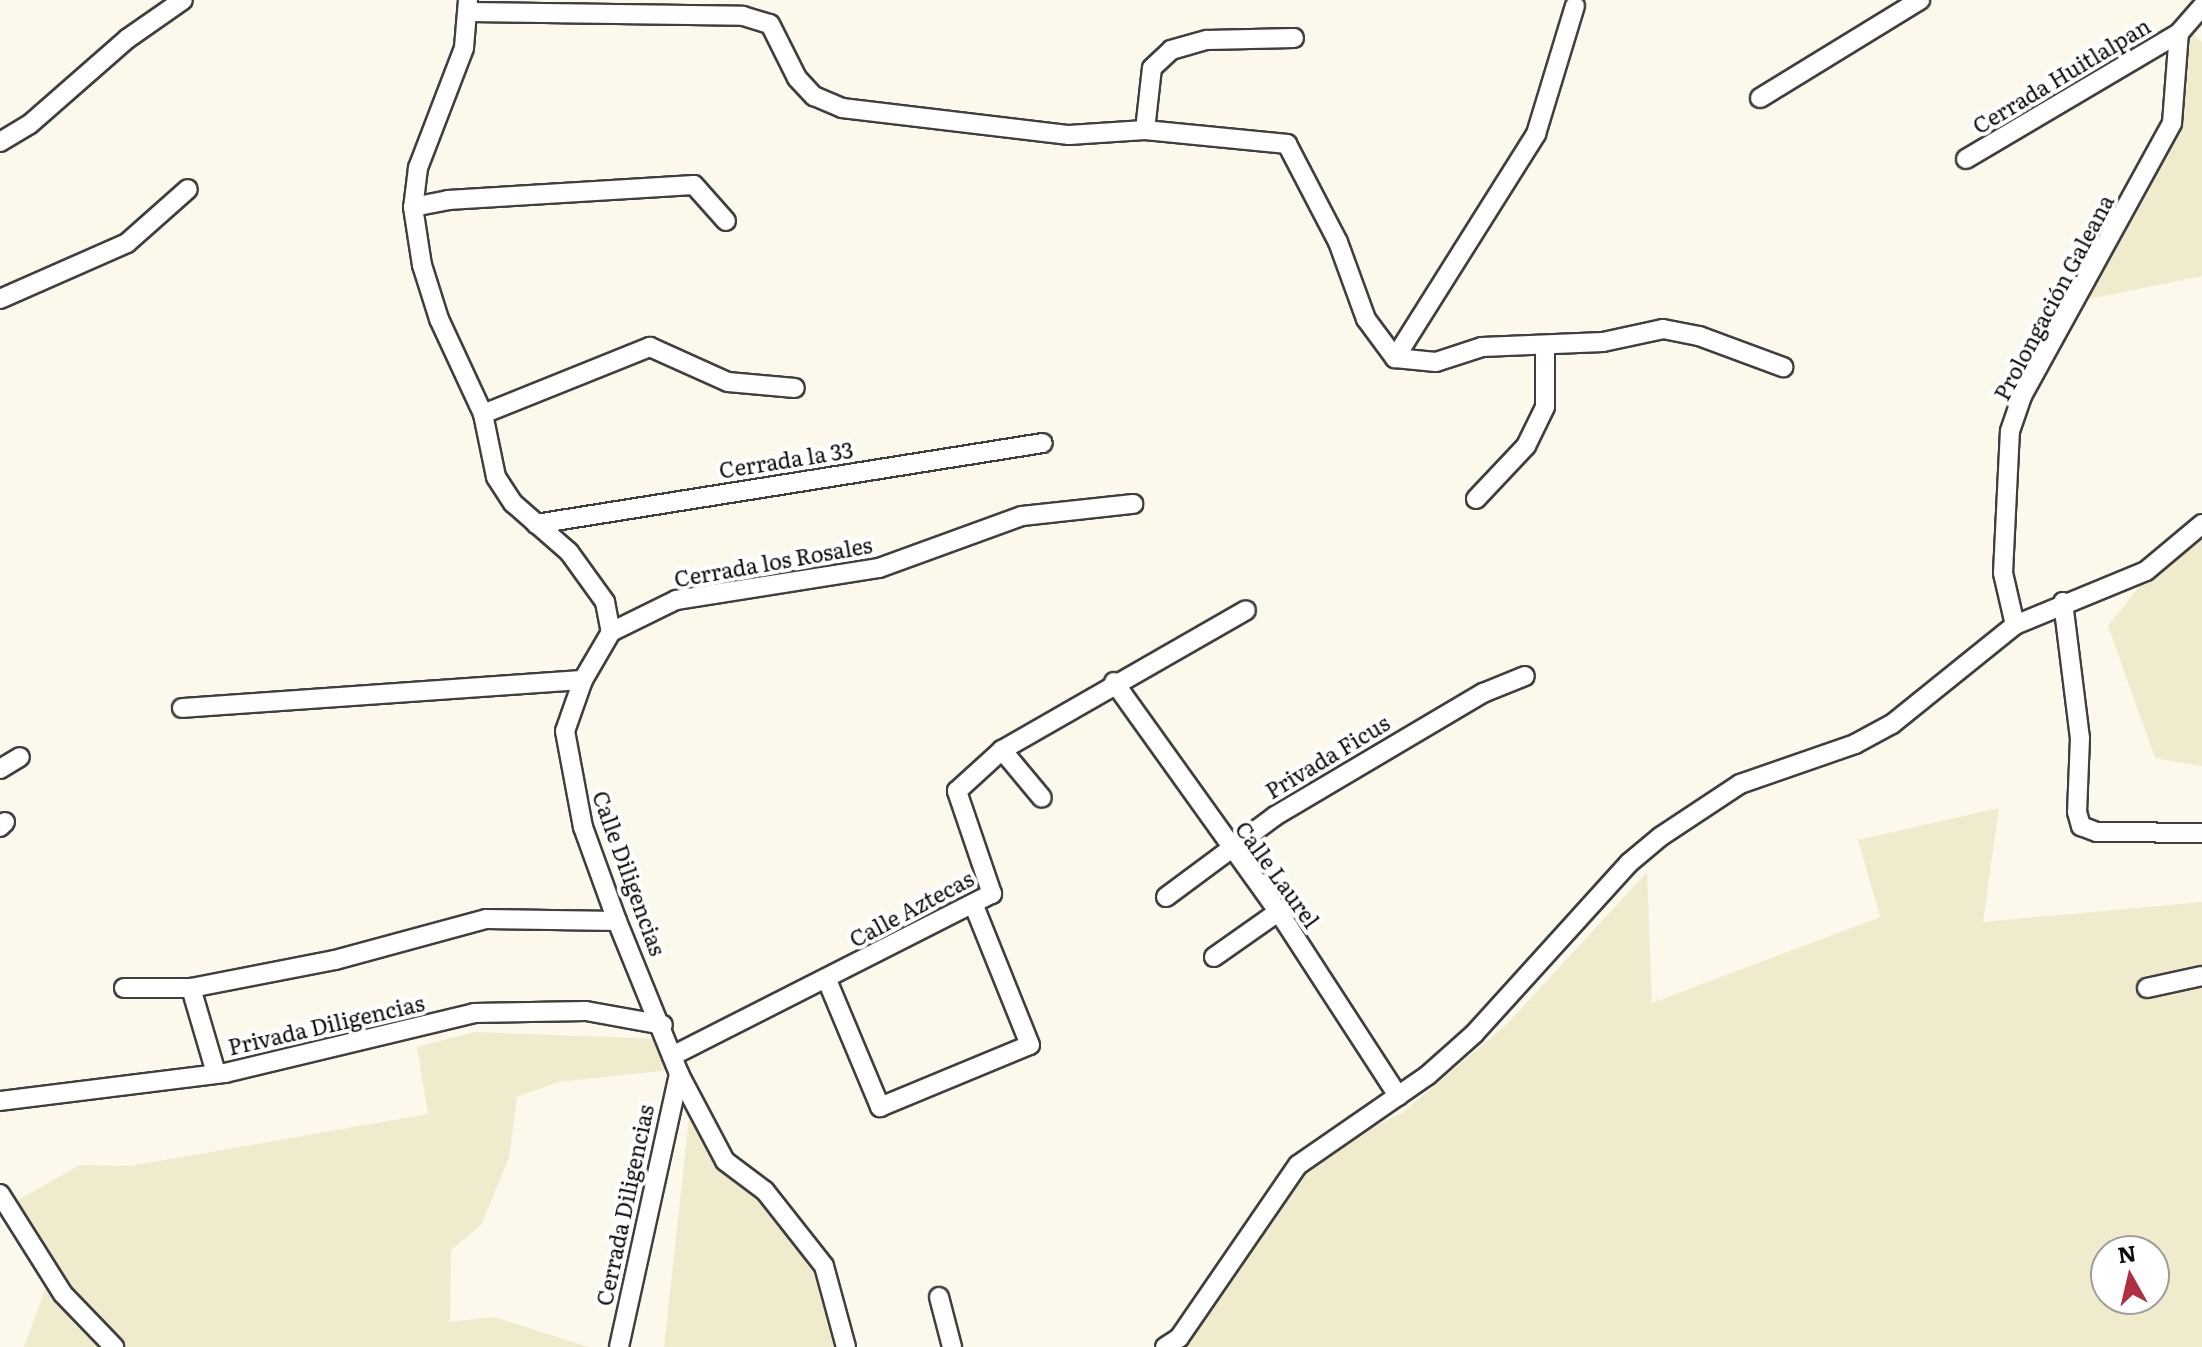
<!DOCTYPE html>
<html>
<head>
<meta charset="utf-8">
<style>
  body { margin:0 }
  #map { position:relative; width:2202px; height:1347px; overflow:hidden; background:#fdf8ec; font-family:Literata,serif }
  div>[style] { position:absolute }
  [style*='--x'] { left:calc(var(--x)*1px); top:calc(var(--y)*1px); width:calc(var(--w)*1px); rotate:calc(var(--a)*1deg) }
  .farmland>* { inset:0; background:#f1ebce }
  .roads { filter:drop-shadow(2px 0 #3f3f3f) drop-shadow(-2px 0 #3f3f3f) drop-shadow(0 2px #3f3f3f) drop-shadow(0 -2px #3f3f3f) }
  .minor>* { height:18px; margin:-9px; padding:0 9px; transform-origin:9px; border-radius:9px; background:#fff }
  span { translate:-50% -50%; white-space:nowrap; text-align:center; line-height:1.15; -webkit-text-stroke:8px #fff; paint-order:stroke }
  .street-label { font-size:22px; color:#0c0c0c }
  .north { position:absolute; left:2090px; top:1235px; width:80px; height:80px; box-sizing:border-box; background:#fff; border:2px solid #9e9e9e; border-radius:50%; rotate:352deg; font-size:22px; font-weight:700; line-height:32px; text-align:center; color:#0c0c0c }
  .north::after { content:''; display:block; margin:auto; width:28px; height:36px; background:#b02f42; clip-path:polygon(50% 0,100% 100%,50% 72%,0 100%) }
</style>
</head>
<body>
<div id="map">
  <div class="farmland">
    <i style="clip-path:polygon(2187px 29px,2202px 42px,2202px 276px,2074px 302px,2165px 147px)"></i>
    <i style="clip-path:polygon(2202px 524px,2202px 766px,2155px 758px,2108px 626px,2156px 565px)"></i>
    <i style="clip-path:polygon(evenodd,1999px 808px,1983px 922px,2202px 902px,2202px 1347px,1178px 1347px,1281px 1172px,1402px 1113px,1506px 1025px,1647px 872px,1652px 1003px,1880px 917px,1858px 840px,1999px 808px,2106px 1251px,2154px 1251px,2154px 1299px,2106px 1299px,2106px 1251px)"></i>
    <i style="clip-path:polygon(474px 1032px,660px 1039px,670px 1070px,558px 1082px,517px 1097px,509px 1158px,481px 1225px,451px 1250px,450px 1322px,494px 1317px,589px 1347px,24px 1347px,49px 1279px,11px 1204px,80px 1165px,131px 1166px,428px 1114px,417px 1047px)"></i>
    <i style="clip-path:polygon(686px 1088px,719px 1162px,759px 1192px,818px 1267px,840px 1347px,664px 1347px,689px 1118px)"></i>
  </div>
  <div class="roads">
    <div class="minor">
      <i style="--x:468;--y:0;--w:48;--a:94.8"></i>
      <i style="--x:464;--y:48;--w:129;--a:111"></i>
      <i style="--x:418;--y:168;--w:39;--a:97"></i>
      <i style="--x:413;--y:207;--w:59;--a:81.2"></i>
      <i style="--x:422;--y:265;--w:57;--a:72.5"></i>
      <i style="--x:439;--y:319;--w:105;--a:65.1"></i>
      <i style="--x:483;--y:414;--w:64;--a:78.3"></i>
      <i style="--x:496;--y:477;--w:31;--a:57"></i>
      <i style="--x:513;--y:503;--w:74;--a:41.2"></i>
      <i style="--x:569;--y:552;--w:62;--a:54.2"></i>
      <i style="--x:605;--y:602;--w:31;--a:79"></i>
      <i style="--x:611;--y:632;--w:56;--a:120.3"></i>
      <i style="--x:583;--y:680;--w:54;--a:109.4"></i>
      <i style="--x:565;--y:731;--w:98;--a:79.4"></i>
      <i style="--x:583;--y:827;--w:100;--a:70.1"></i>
      <i style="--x:617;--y:921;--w:165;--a:67.9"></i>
      <i style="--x:679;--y:1074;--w:98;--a:62.1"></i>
      <i style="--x:725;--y:1161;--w:50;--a:36.9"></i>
      <i style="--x:765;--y:1191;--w:95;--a:51.8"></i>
      <i style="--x:824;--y:1266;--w:84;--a:74.8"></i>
      <i style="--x:471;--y:12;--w:272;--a:0.8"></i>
      <i style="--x:743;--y:16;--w:28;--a:17"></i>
      <i style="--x:770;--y:24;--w:60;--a:63.4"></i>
      <i style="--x:797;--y:78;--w:25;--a:47"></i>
      <i style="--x:814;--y:96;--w:30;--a:23"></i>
      <i style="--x:842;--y:108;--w:229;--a:6.8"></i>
      <i style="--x:1069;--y:135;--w:76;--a:-3.8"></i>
      <i style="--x:1145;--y:130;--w:143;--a:5.6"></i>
      <i style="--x:1287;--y:144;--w:110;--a:62.5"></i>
      <i style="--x:1338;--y:242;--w:82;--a:70"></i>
      <i style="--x:1366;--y:319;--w:49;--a:53.4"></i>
      <i style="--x:1395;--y:358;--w:41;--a:5.6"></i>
      <i style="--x:1436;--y:362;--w:48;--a:-18.1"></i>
      <i style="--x:1482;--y:347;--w:121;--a:-2.4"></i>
      <i style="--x:1603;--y:342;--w:61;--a:-12.2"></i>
      <i style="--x:1663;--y:329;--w:37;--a:11"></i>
      <i style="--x:1699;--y:336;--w:90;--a:20.3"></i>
      <i style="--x:1760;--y:98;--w:188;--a:-31.5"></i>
      <i style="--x:1145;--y:130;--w:62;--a:-83.6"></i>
      <i style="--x:1152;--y:68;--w:26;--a:-43"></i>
      <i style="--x:1171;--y:50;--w:37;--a:-16"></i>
      <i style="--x:1207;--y:40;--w:87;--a:-1.3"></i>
      <i style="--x:0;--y:142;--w:35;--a:-31"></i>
      <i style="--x:30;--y:124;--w:129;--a:-41.2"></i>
      <i style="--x:127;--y:39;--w:68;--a:-34.9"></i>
      <i style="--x:1966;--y:159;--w:247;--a:-30.6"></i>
      <i style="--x:413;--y:207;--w:36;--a:-11"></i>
      <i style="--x:448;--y:200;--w:246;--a:-3.5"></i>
      <i style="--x:694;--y:185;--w:48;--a:48.4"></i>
      <i style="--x:0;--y:299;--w:139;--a:-23.8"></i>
      <i style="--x:127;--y:243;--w:81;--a:-41.5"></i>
      <i style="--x:1395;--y:358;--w:265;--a:-57.8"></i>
      <i style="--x:1536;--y:134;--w:134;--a:-73.1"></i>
      <i style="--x:483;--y:414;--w:180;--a:-21.9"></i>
      <i style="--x:650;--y:347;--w:85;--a:24.2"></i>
      <i style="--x:728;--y:382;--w:67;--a:5.1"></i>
      <i style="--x:1476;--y:499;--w:73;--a:-46.7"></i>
      <i style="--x:1526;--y:446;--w:43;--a:-64"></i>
      <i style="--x:1545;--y:407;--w:62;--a:-90"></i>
      <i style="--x:536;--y:524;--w:513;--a:-9.08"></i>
      <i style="--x:2063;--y:602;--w:137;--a:82.9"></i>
      <i style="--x:2080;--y:738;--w:74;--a:92.3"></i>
      <i style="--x:2077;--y:812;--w:15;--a:74"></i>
      <i style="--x:2081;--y:826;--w:17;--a:21"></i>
      <i style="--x:2097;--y:832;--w:105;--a:0.5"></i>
      <i style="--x:2015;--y:625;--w:53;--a:-103"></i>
      <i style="--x:2003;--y:573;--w:142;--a:-87.2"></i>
      <i style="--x:2010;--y:431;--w:37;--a:-71"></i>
      <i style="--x:2022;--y:396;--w:311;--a:-61.2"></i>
      <i style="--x:2172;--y:123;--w:90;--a:-85.6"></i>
      <i style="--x:2179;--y:33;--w:35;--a:-49"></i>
      <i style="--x:611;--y:632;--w:72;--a:-26.2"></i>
      <i style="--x:676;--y:600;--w:206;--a:-9"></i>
      <i style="--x:879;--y:568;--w:152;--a:-20"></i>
      <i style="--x:1022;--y:516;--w:112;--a:-6.2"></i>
      <i style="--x:1114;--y:682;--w:285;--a:54.4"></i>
      <i style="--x:1280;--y:914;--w:217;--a:57"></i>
      <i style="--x:182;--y:708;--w:402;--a:-4"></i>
      <i style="--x:1002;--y:750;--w:62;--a:50.2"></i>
      <i style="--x:0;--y:769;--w:23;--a:-31"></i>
      <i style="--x:0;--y:827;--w:7;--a:-45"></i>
      <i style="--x:1166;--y:897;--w:136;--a:-36.6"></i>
      <i style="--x:1275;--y:816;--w:242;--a:-30.6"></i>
      <i style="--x:1483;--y:693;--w:45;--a:-22"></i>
      <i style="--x:1214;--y:957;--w:78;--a:-35.1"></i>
      <i style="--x:827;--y:980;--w:138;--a:67.3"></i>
      <i style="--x:880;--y:1107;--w:162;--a:-22.5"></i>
      <i style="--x:1030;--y:1045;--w:150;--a:-111.9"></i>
      <i style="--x:124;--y:988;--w:67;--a:0"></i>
      <i style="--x:191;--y:988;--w:147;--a:-11"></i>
      <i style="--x:335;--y:960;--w:156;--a:-15.2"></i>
      <i style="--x:486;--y:919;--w:131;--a:0.9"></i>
      <i style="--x:191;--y:988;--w:89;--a:73.6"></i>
      <i style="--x:2147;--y:988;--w:56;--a:-12.3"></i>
      <i style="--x:672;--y:1056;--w:359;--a:-26.9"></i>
      <i style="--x:992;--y:894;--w:109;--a:-108.8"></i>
      <i style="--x:957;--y:791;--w:61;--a:-42.3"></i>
      <i style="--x:1002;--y:750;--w:281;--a:-29.8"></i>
      <i style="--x:0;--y:1101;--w:227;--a:-7.1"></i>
      <i style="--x:225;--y:1073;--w:256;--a:-13.5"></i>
      <i style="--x:474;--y:1013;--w:112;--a:-1"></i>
      <i style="--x:586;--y:1011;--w:78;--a:10.3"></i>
      <i style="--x:0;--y:1194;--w:118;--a:57.8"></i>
      <i style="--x:63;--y:1294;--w:74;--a:46.1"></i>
      <i style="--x:939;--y:1297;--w:52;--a:75.4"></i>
      <i style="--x:619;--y:1347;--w:280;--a:-77.6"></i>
      <i style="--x:1165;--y:1347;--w:17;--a:-33"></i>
      <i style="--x:1179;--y:1338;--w:210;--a:-55.5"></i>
      <i style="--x:1298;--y:1165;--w:158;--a:-34.7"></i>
      <i style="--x:1428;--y:1075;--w:62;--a:-41.7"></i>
      <i style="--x:1474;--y:1034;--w:231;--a:-47.8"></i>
      <i style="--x:1629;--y:863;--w:40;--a:-40"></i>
      <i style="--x:1660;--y:837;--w:96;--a:-33.5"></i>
      <i style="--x:1740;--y:784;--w:122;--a:-19.2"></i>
      <i style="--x:1855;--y:744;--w:42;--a:-28.4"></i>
      <i style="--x:1892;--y:724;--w:158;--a:-38.8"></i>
      <i style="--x:2015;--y:625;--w:142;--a:-22.4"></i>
      <i style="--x:2146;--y:571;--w:73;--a:-40"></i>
    </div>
  </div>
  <div class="street-label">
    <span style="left:2061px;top:75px;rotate:-31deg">Cerrada Huitlalpan</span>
    <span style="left:2053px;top:297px;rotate:-62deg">Prolongación Galeana</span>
    <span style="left:786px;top:459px;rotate:-9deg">Cerrada la 33</span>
    <span style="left:773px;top:561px;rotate:-10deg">Cerrada los Rosales</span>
    <span style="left:1327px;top:756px;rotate:-31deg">Privada Ficus</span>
    <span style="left:630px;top:873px;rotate:70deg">Calle Diligencias</span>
    <span style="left:1278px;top:874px;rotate:54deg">Calle Laurel</span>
    <span style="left:911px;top:908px;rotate:-28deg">Calle Aztecas</span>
    <span style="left:326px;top:1024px;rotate:-13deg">Privada Diligencias</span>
    <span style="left:624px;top:1205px;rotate:-78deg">Cerrada Diligencias</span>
  </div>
  <div class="north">N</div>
</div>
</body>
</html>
